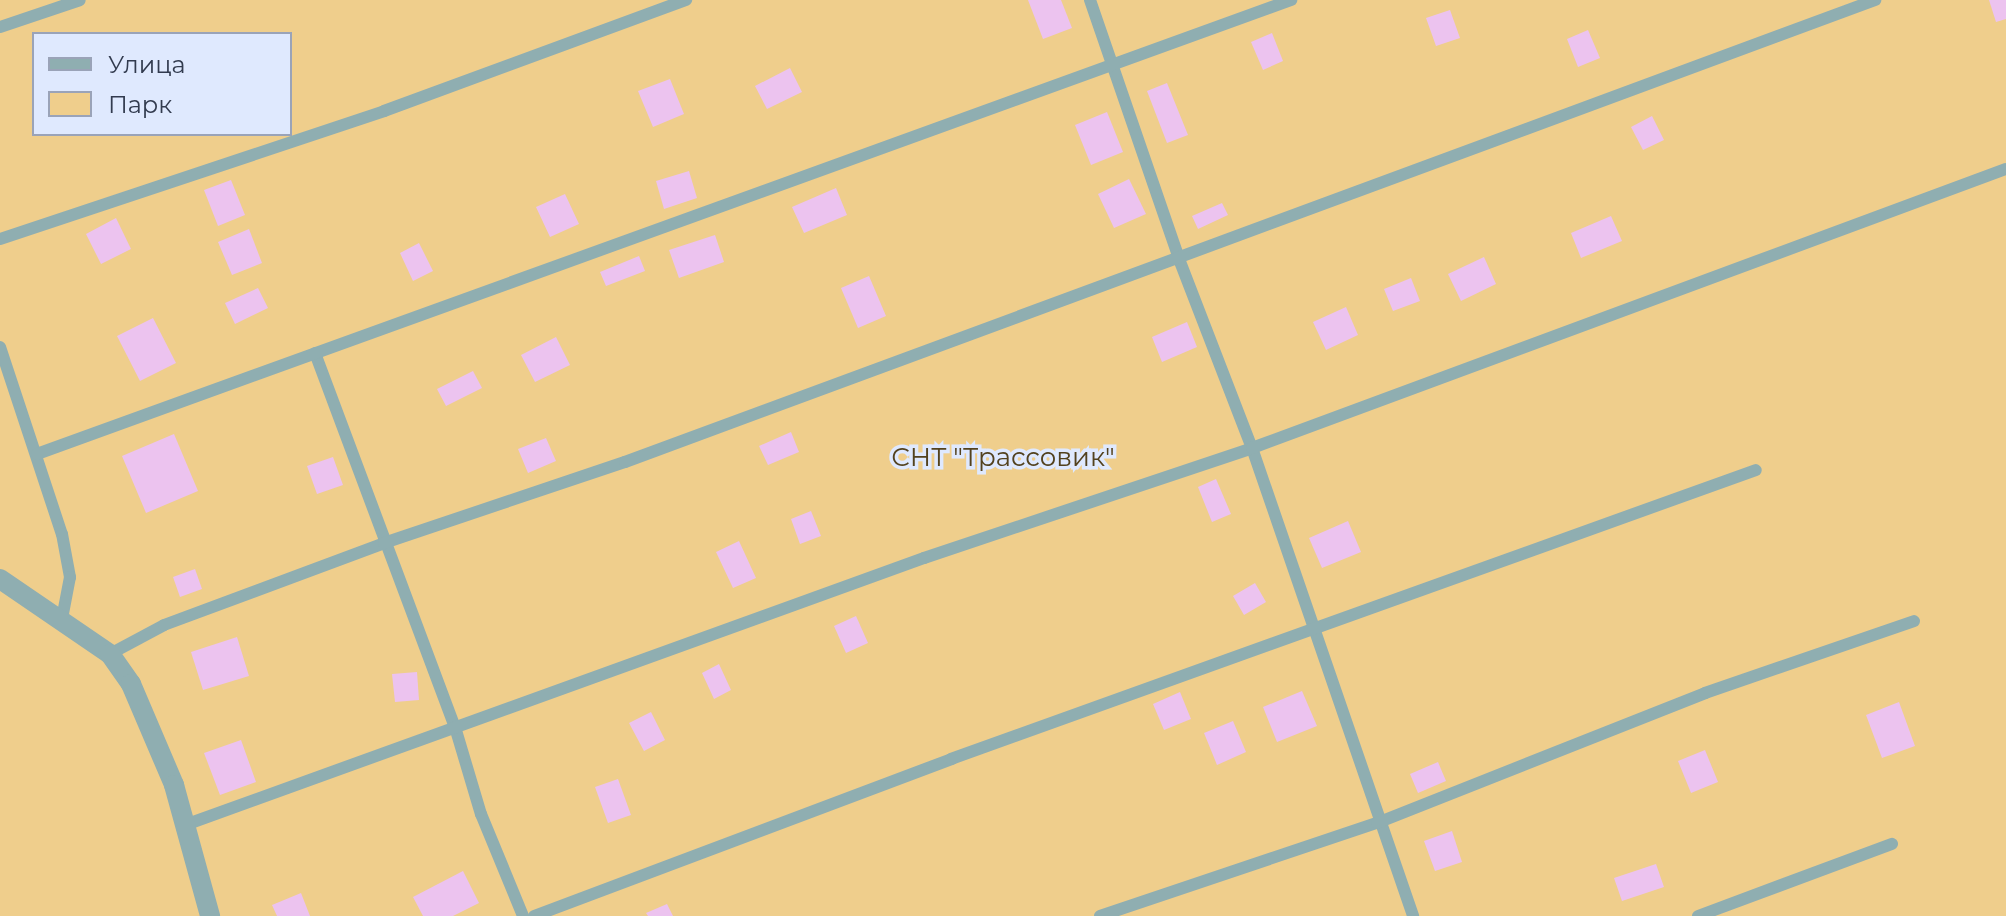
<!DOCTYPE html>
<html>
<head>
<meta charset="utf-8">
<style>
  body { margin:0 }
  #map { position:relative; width:2006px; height:916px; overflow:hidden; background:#dfe9fe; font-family:Montserrat,sans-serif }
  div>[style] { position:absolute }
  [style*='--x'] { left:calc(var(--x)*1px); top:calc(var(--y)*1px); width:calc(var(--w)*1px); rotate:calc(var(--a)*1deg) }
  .green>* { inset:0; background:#efce8c }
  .building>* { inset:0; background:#ecc3ef }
  .lane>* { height:12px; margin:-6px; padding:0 6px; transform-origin:6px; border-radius:6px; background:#8faeb1 }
  .street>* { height:20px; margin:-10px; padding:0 10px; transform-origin:10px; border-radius:10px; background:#8faeb1 }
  span { translate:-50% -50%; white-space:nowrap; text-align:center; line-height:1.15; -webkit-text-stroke:7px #dfe9fe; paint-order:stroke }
  .park-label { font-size:26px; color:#53421e }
  .legend { position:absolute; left:32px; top:32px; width:260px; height:104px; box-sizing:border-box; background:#dfe9fe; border:2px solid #9aa3b8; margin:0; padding:10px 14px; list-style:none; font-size:24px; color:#323b4f }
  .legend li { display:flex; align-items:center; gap:16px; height:40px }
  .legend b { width:40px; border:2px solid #9aa3b8 }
</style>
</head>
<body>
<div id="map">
  <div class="green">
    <i style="clip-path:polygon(evenodd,0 0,2006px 0,2006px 916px,0 916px,0 0,34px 34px,290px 34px,290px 134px,34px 134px,34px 34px)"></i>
  </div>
  <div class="building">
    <i style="clip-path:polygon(1028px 0,1061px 0,1072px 28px,1043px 39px)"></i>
    <i style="clip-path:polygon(1989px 0,2006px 0,2006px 19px,1996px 22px)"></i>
    <i style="clip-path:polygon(1450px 10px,1460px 38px,1436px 46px,1426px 18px)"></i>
    <i style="clip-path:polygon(1588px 30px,1600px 58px,1578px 67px,1567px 39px)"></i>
    <i style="clip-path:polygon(1272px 33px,1283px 61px,1263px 70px,1251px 42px)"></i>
    <i style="clip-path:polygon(790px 68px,802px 92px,767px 109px,755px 86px)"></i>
    <i style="clip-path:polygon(670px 79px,684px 114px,653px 127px,638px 91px)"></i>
    <i style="clip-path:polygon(1167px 83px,1188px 135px,1167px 143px,1147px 91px)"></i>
    <i style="clip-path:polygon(1107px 112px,1123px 152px,1091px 165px,1075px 125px)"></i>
    <i style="clip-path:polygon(1652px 116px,1664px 140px,1643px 150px,1631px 127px)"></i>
    <i style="clip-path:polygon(689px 171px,697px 198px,664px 209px,656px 181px)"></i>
    <i style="clip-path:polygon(1129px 179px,1146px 214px,1114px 228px,1098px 194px)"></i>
    <i style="clip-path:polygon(231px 180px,245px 215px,218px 226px,204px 190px)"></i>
    <i style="clip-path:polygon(836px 188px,847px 215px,804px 233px,792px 207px)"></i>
    <i style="clip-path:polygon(565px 194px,579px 224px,550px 237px,536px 207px)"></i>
    <i style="clip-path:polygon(1222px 203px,1228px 215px,1198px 229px,1192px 216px)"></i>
    <i style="clip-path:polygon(1611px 216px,1622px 241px,1581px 258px,1571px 233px)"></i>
    <i style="clip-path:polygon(116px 218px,131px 249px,101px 264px,86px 234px)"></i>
    <i style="clip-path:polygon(249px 229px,262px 263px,232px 275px,218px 242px)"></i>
    <i style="clip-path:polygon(715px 235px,724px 262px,679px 278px,669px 250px)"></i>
    <i style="clip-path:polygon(419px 243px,433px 271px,413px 281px,400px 253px)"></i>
    <i style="clip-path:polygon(639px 256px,645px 271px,606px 286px,600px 272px)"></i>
    <i style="clip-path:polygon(1484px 257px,1496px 284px,1461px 301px,1448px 274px)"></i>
    <i style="clip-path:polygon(869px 276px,886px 316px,858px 328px,841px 288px)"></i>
    <i style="clip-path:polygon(1411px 278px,1420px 301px,1393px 311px,1384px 289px)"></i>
    <i style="clip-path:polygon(258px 288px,268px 308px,235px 324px,225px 303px)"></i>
    <i style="clip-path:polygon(1346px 307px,1358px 335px,1326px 350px,1313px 322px)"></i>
    <i style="clip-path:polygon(153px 318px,176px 363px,140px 381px,117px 336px)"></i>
    <i style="clip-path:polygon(1187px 322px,1197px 347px,1162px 362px,1152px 337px)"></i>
    <i style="clip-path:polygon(556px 337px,570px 365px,535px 382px,521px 355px)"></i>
    <i style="clip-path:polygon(473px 371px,482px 388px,446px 406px,437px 389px)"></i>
    <i style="clip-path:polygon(791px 432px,799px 452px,768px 465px,759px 446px)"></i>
    <i style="clip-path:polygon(174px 434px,198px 491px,146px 513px,122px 456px)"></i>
    <i style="clip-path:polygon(546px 438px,556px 461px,528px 473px,518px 449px)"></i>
    <i style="clip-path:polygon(333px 457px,343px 485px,317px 494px,307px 466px)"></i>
    <i style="clip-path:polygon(1216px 479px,1231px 514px,1212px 522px,1198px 487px)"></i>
    <i style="clip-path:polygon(811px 511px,821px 536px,800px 544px,791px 519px)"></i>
    <i style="clip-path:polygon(1348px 521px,1361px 552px,1322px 568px,1309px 538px)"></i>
    <i style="clip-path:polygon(739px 541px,756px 578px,733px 588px,716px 552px)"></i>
    <i style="clip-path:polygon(195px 569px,202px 589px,180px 597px,173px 577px)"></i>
    <i style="clip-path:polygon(1255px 583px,1266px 602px,1244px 615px,1233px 596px)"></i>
    <i style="clip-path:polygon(856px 616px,868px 643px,846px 653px,834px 626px)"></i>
    <i style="clip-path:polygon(237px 637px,249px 676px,203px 690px,191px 652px)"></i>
    <i style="clip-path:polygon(719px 664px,731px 690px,714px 699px,702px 673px)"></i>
    <i style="clip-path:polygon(417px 672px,419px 700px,395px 702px,392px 674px)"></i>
    <i style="clip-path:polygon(1302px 691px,1317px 726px,1277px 742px,1263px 707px)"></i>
    <i style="clip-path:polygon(1180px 692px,1191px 719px,1164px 730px,1153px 704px)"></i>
    <i style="clip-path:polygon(1899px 702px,1915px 746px,1882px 758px,1866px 715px)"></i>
    <i style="clip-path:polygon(651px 712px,665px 740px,644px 751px,629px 723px)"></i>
    <i style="clip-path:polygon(1233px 721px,1246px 752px,1217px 765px,1204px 733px)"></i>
    <i style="clip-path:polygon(241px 740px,256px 782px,220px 795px,204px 753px)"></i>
    <i style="clip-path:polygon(1705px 750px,1718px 782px,1691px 793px,1678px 761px)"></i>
    <i style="clip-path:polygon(1438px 762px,1446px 781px,1418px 793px,1410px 774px)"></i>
    <i style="clip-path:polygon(618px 779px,631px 815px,608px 823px,595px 787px)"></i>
    <i style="clip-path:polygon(1452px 831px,1462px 862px,1435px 871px,1424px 841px)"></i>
    <i style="clip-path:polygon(1656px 864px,1664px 887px,1622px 901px,1614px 878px)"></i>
    <i style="clip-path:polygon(463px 871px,479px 903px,453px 916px,423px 916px,413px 897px)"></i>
    <i style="clip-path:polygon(301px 893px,310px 916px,277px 916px,272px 905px)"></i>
    <i style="clip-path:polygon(667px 904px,673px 916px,648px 916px,646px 913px)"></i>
  </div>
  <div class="lane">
    <i style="--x:1090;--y:0;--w:274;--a:71"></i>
    <i style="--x:1179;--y:259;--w:203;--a:68.9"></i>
    <i style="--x:1252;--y:448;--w:495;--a:71"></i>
    <i style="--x:0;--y:27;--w:84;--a:-18.6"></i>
    <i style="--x:0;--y:239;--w:405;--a:-18.4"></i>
    <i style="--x:384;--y:111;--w:322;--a:-20.2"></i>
    <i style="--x:0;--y:347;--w:197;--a:71.7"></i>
    <i style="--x:62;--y:534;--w:44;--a:79.5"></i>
    <i style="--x:70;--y:577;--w:43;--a:100.8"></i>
    <i style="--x:315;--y:353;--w:399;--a:69.5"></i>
    <i style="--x:455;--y:727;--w:91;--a:73.4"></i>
    <i style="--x:481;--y:814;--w:110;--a:67.6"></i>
    <i style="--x:37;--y:454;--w:1334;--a:-19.9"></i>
    <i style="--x:110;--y:654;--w:61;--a:-28.2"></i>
    <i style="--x:164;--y:625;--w:235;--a:-20.4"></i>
    <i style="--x:384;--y:543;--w:254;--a:-18.6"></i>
    <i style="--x:625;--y:462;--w:1333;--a:-20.28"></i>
    <i style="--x:185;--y:825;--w:786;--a:-19.86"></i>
    <i style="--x:924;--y:558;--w:346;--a:-18.5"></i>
    <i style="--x:1252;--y:448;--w:804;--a:-20.31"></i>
    <i style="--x:534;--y:916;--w:446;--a:-20.6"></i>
    <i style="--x:951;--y:759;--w:855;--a:-19.75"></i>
    <i style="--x:1100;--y:916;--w:292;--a:-18.6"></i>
    <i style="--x:1377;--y:823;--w:353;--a:-21.6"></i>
    <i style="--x:1705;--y:693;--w:221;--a:-19"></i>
    <i style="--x:1698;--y:916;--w:207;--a:-20.4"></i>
  </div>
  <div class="street">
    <i style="--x:0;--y:579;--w:133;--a:34.3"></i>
    <i style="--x:110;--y:654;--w:37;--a:55"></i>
    <i style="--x:131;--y:684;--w:110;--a:66.9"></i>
    <i style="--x:174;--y:785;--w:136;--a:74.6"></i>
  </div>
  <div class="park-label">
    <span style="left:1003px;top:458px">СНТ "Трассовик"</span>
  </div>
  <ul class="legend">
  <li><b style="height:10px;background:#8faeb1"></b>Улица</li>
  <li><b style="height:22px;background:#efce8c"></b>Парк</li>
  </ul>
</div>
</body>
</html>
